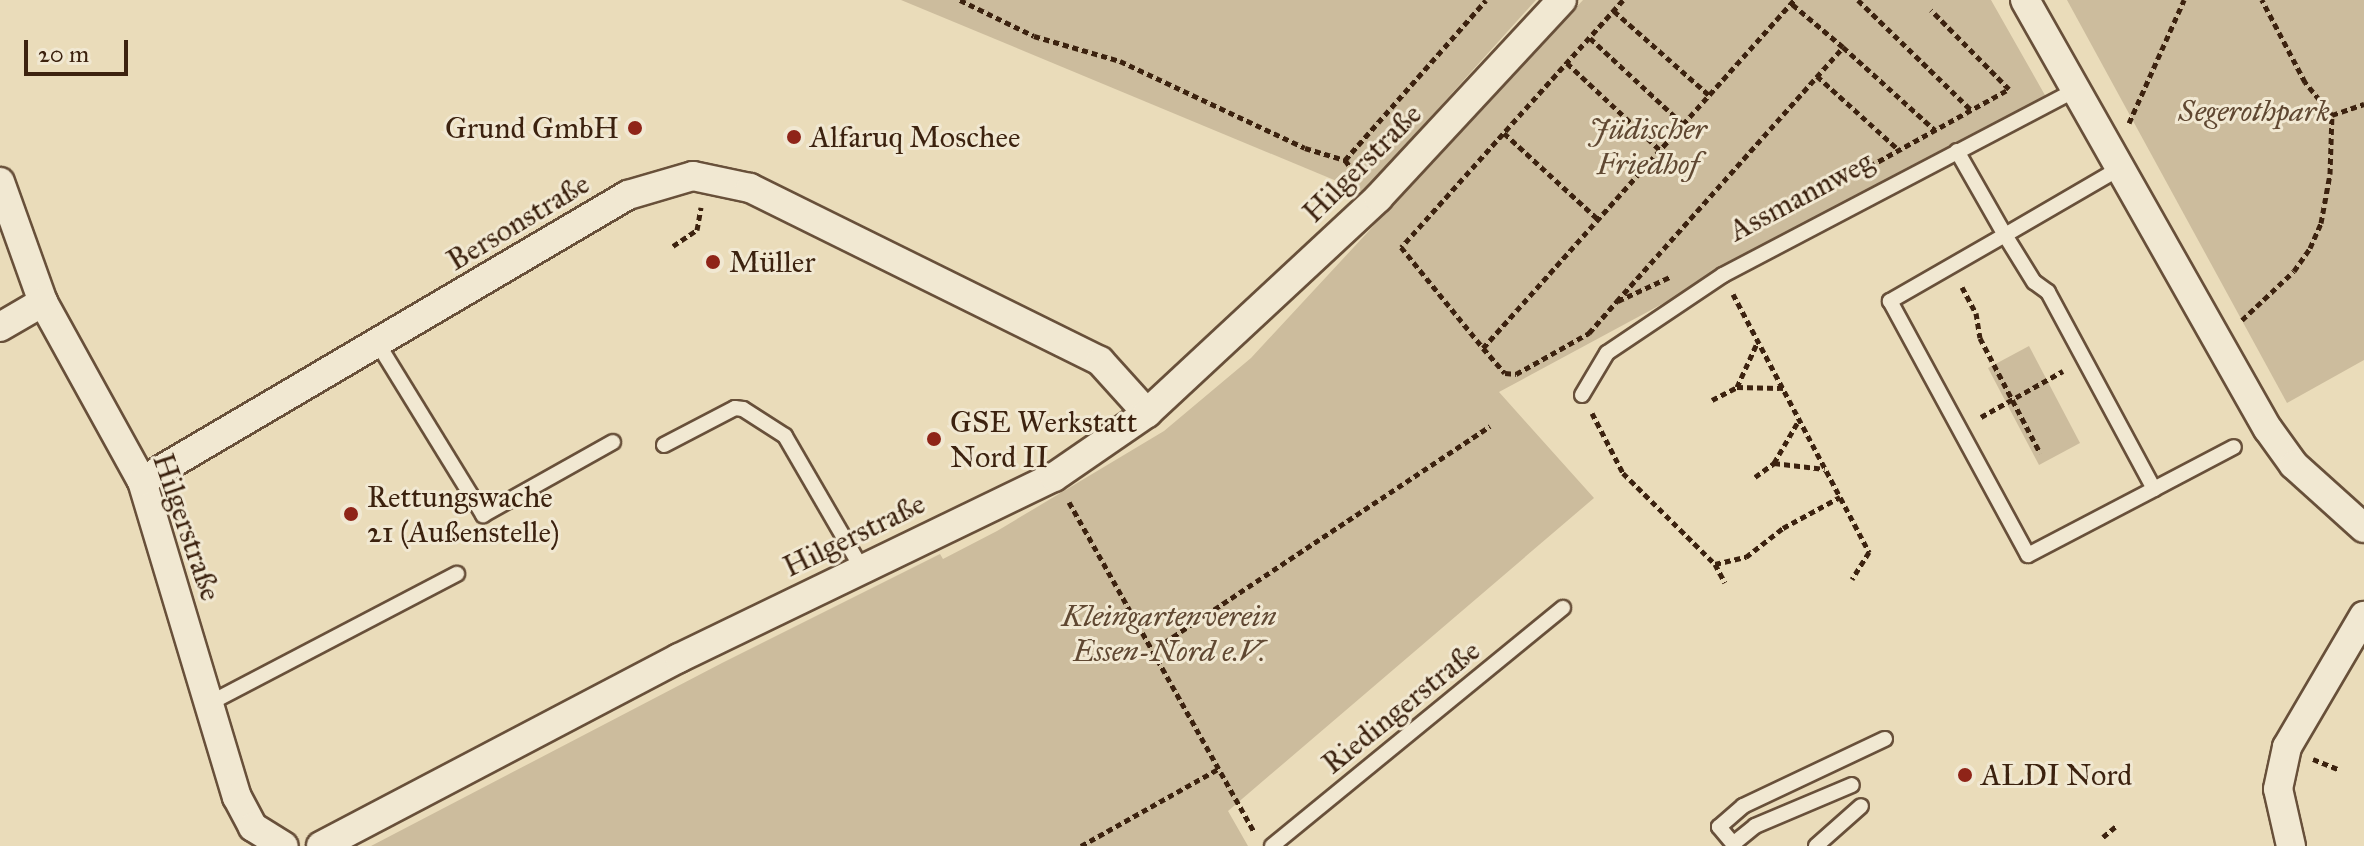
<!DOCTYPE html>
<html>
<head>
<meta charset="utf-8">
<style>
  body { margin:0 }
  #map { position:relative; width:2364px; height:846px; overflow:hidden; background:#eadcba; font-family:"IM FELL Great Primer",serif }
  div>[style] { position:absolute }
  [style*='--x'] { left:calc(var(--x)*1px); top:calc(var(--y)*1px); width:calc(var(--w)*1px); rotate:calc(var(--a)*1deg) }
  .green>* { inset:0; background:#ccbc9d }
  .path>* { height:5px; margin-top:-2.5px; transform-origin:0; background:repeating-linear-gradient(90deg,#3c220f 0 6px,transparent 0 10px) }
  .roads { filter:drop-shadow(2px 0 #68503a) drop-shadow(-2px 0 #68503a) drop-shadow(0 2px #68503a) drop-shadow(0 -2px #68503a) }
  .lane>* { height:14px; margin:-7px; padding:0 7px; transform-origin:7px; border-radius:7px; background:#f1e8d2 }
  .street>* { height:28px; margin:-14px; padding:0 14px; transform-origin:14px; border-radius:14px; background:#f1e8d2 }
  .dots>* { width:22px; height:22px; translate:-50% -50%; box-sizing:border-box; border:4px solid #f1e8d2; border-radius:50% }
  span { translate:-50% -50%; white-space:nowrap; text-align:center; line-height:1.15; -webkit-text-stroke:6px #f1e8d2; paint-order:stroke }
  .park-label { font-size:30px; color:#604832; font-style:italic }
  .poi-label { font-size:30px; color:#3c220f }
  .right { translate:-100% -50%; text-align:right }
  .left { translate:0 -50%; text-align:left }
  .street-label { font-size:30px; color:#3c220f }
  .scale { position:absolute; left:24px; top:40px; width:104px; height:36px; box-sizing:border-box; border:4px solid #3c220f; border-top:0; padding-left:10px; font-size:24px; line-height:28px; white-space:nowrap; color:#3c220f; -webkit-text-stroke:6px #f1e8d2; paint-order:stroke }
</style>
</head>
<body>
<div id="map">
  <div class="green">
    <i style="clip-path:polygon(901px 0,1536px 0,1363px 192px)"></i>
    <i style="clip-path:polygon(1583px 0,1991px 0,2046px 97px,1499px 392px,1594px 498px,1228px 811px,1248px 846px,371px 846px,722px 663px,940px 554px,943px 559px,997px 531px,1164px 431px,1251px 358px)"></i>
    <i style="clip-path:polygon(2067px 0,2364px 0,2364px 360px,2287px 403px)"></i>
    <i style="clip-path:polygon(2029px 346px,2080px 443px,2039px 465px,1988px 368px)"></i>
  </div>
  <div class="path">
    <i style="--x:960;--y:0;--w:82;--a:25.9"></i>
    <i style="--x:1034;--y:36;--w:90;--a:16.2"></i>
    <i style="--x:1120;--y:61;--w:204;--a:25.2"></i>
    <i style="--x:1305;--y:148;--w:42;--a:16.7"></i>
    <i style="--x:1345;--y:160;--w:21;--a:53"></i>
    <i style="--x:1623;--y:0;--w:332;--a:131.9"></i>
    <i style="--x:1401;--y:247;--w:130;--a:50.9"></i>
    <i style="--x:1483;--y:348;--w:467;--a:-48.2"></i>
    <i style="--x:1858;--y:0;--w:158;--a:44.2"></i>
    <i style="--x:1614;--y:11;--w:127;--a:41.5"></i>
    <i style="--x:1590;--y:38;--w:127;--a:42.8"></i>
    <i style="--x:1843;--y:47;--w:124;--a:42.1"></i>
    <i style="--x:1567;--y:63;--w:127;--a:43.1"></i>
    <i style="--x:1817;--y:76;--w:110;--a:42.1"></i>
    <i style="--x:2332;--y:115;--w:34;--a:-19"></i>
    <i style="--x:2129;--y:123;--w:135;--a:-65.9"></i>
    <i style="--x:1504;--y:133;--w:127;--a:42.5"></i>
    <i style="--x:1345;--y:160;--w:213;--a:-48.6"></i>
    <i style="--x:1861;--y:171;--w:169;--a:-29"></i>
    <i style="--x:2009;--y:89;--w:111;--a:-134.6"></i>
    <i style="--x:673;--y:246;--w:29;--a:-34"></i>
    <i style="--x:697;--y:230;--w:23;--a:-80"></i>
    <i style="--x:1962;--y:287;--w:30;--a:62"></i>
    <i style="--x:1976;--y:313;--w:25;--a:81"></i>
    <i style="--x:1980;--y:338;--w:130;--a:62.4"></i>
    <i style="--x:1733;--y:294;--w:292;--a:62.2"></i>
    <i style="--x:1869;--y:552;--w:32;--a:122"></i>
    <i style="--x:1618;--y:301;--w:57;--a:-24.8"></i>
    <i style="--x:2242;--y:320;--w:71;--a:-43.3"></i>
    <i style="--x:2294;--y:271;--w:28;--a:-55"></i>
    <i style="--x:2310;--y:248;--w:27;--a:-66"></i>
    <i style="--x:2321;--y:223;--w:50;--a:-79.6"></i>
    <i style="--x:2330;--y:174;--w:59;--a:-88.1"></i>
    <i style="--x:2332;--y:115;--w:43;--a:-129.3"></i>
    <i style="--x:2305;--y:82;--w:93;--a:-117.7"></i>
    <i style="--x:1483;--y:348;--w:33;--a:49"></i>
    <i style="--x:1505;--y:373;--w:11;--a:5"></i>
    <i style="--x:1516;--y:374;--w:84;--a:-29.3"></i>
    <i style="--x:1589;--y:333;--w:43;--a:-48.8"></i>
    <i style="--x:1617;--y:301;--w:340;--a:-48.3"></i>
    <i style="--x:1843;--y:47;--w:68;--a:-139.8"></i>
    <i style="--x:1737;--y:387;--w:46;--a:1.2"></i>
    <i style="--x:1712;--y:400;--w:28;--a:-27"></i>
    <i style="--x:1737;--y:387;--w:51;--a:-65.5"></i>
    <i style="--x:1592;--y:413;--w:68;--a:62.7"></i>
    <i style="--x:1623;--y:473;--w:129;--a:44.7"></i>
    <i style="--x:1715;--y:564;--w:21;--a:62"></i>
    <i style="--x:1981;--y:417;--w:94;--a:-29.3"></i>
    <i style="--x:1774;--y:463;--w:50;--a:-59.8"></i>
    <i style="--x:1755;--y:477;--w:24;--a:-36"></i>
    <i style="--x:1774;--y:463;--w:51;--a:6.7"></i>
    <i style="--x:1069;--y:502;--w:377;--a:60.7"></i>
    <i style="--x:1715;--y:564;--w:32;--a:-13"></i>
    <i style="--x:1746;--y:557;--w:47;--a:-38.1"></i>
    <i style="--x:1783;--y:528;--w:65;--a:-28.5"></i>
    <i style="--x:1156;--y:648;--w:401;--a:-33.6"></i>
    <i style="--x:2313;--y:759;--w:27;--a:22"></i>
    <i style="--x:2103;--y:837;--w:17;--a:-40"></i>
    <i style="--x:1081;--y:846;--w:159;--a:-29.3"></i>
  </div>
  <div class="roads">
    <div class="lane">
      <i style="--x:1957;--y:151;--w:97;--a:60.3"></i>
      <i style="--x:2005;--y:235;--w:133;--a:-30.2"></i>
      <i style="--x:378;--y:344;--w:201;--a:58.4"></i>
      <i style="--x:483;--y:515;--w:149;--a:-29.3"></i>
      <i style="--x:1582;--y:395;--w:49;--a:-59.2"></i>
      <i style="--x:1607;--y:353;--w:140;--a:-33.9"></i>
      <i style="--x:1723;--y:275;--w:401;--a:-27.7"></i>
      <i style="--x:664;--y:445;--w:80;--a:-27.5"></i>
      <i style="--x:735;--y:408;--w:8;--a:7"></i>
      <i style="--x:743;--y:409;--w:50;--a:32.7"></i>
      <i style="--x:785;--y:436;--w:154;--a:59.9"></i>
      <i style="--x:2154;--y:489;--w:224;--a:-118.3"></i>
      <i style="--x:2048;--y:292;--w:17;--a:-144"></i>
      <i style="--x:2034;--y:282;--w:55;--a:-121.7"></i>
      <i style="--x:2005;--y:235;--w:133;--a:150.1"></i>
      <i style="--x:1890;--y:301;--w:289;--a:61.5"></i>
      <i style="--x:2028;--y:555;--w:142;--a:-27.6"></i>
      <i style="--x:2154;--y:489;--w:90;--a:-27.7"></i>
      <i style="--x:208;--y:704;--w:281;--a:-27.6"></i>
      <i style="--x:1733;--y:844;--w:28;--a:-39"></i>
      <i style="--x:1755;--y:826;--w:105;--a:-22.9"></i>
      <i style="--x:1272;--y:846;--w:376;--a:-39.3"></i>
      <i style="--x:1735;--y:846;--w:25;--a:-130"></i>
      <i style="--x:1719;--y:827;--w:32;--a:-41"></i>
      <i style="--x:1743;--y:806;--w:157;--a:-25.3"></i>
      <i style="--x:1816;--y:846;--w:60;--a:-41.6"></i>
    </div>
    <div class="street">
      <i style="--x:2025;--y:0;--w:493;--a:60.5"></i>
      <i style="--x:2268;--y:429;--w:44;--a:54.2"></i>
      <i style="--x:2294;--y:465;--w:94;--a:42"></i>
      <i style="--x:0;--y:182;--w:127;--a:70.3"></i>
      <i style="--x:43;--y:302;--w:205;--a:61.1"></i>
      <i style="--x:142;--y:481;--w:330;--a:73.3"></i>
      <i style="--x:237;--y:797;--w:34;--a:62"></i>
      <i style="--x:253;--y:827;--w:36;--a:32"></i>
      <i style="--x:0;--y:327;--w:50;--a:-30.2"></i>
      <i style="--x:142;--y:481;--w:564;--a:-30.48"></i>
      <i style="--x:628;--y:195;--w:68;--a:-16.3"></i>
      <i style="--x:693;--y:176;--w:58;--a:11.9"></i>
      <i style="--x:750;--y:188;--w:390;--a:26.3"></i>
      <i style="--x:1100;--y:361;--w:70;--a:47.9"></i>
      <i style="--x:321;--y:846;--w:404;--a:-27.7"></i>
      <i style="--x:679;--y:658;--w:416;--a:-25.8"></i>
      <i style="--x:1054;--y:477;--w:113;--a:-34.5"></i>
      <i style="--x:1147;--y:413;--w:316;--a:-42.9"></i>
      <i style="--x:1378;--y:198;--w:270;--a:-47.1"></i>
      <i style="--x:2291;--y:846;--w:58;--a:-102.8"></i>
      <i style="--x:2278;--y:789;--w:43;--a:-77.9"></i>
      <i style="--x:2287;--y:747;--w:152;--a:-59.6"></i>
    </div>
  </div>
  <div class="dots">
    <i style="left:635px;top:128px;background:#8f2418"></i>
    <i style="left:794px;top:137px;background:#8f2418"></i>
    <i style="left:713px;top:262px;background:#8f2418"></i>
    <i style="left:934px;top:439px;background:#8f2418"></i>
    <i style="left:351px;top:514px;background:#8f2418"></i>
    <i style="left:1965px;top:775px;background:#8f2418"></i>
  </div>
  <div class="park-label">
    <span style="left:2254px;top:111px">Segerothpark</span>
    <span style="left:1648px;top:146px">Jüdischer<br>Friedhof</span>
    <span style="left:1169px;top:633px">Kleingartenverein<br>Essen-Nord e.V.</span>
  </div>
  <div class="poi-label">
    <span class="right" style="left:619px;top:128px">Grund GmbH</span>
    <span class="left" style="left:810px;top:137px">Alfaruq Moschee</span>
    <span class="left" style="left:729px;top:262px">Müller</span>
    <span class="left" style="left:950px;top:439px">GSE Werkstatt<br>Nord II</span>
    <span class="left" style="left:367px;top:514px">Rettungswache<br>21 (Außenstelle)</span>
    <span class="left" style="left:1981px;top:775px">ALDI Nord</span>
  </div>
  <div class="street-label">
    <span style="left:1362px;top:163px;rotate:-45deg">Hilgerstraße</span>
    <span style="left:1801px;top:196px;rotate:-28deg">Assmannweg</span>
    <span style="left:518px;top:222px;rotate:-31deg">Bersonstraße</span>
    <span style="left:187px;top:527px;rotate:71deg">Hilgerstraße</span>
    <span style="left:854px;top:535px;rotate:-26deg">Hilgerstraße</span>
    <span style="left:1401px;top:707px;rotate:-39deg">Riedingerstraße</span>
  </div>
  <div class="scale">20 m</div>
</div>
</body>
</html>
